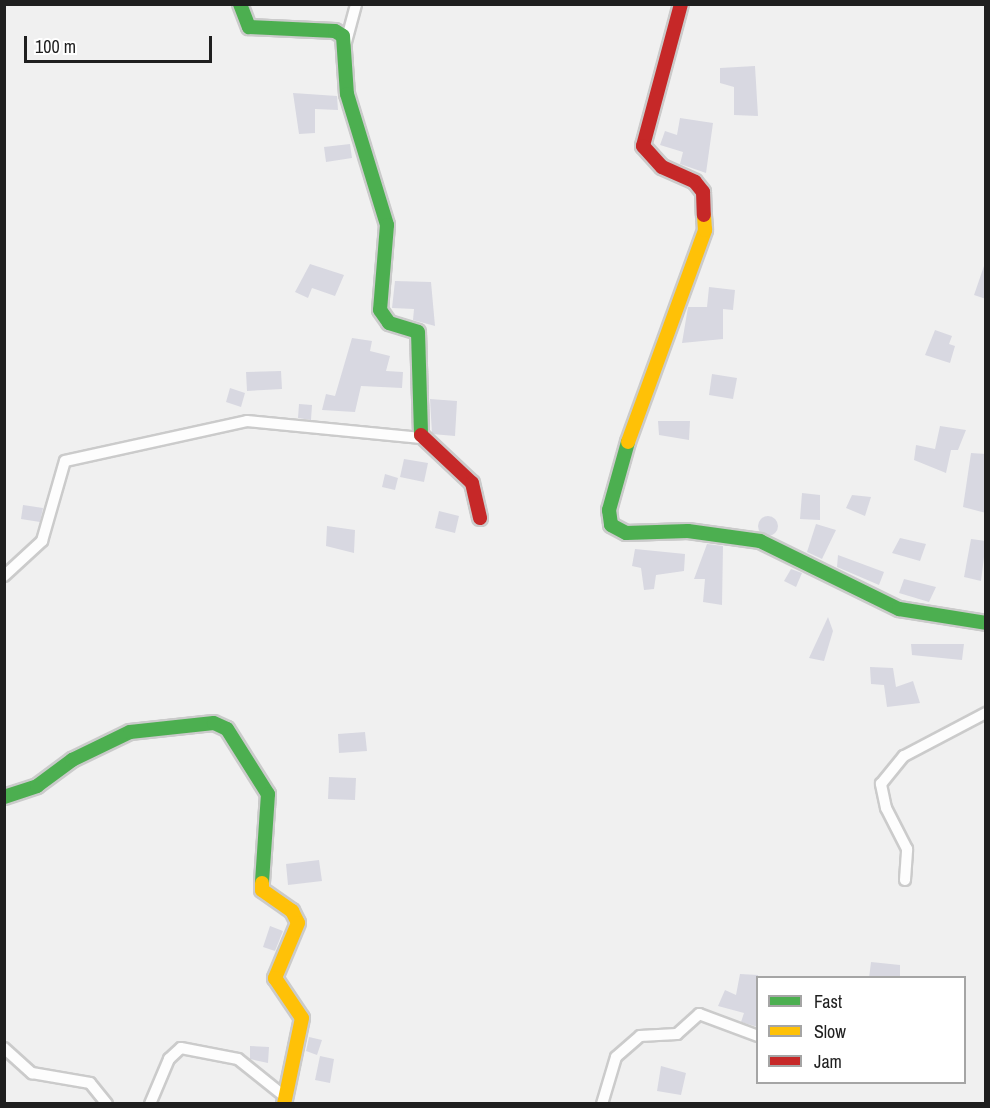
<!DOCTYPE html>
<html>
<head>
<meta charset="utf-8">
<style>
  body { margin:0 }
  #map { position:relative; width:990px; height:1108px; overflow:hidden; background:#f0f0f0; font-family:"Archivo Narrow",sans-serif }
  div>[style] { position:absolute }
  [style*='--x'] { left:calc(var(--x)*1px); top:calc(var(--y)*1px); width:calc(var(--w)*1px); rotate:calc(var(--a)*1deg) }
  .building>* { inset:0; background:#d8d8e1 }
  .round { border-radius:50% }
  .roads { filter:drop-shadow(2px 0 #cbcbcb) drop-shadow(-2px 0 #cbcbcb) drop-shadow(0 2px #cbcbcb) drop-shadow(0 -2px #cbcbcb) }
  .street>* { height:10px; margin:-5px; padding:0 5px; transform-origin:5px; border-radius:5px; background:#fdfdfd }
  .fast>* { height:14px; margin:-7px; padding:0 7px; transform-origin:7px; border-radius:7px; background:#4caf50 }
  .slow>* { height:14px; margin:-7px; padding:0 7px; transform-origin:7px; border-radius:7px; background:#ffc107 }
  .jam>* { height:14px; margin:-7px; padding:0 7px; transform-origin:7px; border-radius:7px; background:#c62828 }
  span { translate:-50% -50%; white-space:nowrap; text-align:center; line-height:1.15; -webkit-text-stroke:4.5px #fff; paint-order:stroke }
  .frame { position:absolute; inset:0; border:6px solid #1f1f1f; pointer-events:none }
  .legend { position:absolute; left:756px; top:976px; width:210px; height:108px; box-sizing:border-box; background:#fff; border:2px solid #a5a5a5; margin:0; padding:8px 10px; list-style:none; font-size:18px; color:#1f1f1f }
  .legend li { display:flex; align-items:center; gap:12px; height:30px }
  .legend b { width:30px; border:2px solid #a5a5a5 }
  .scale { position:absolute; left:24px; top:36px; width:188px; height:27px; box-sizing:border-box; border:3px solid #1f1f1f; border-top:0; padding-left:8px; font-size:18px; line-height:21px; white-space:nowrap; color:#1f1f1f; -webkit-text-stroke:4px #fff; paint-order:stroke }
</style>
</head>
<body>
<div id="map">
  <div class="building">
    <i style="clip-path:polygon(755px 66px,758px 116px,734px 115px,734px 87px,720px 83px,720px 68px)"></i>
    <i style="clip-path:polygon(293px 93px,337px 96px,338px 110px,315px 109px,315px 133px,299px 134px)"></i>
    <i style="clip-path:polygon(680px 118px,713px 123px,706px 173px,680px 164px,683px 152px,660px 145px,665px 131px,677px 135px)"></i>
    <i style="clip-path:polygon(350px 144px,352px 158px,326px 162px,324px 147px)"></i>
    <i style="clip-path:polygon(310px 264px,344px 275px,335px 296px,312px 288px,308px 298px,295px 292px)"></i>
    <i style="clip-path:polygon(984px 266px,986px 266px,986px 299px,974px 295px)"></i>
    <i style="clip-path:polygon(395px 281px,431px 282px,435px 326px,413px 320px,414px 309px,392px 308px)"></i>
    <i style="clip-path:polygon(709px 287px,735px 290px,733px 310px,723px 309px,723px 339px,682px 343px,688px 307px,707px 307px)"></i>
    <i style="clip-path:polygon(935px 330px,952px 336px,949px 344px,955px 346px,950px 363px,925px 355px)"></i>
    <i style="clip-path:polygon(352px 338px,372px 341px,370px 351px,390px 356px,386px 371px,403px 372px,402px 388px,361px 386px,355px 412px,322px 410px,326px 394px,335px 396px)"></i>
    <i style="clip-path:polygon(281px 371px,282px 389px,247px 391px,246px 372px)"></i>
    <i style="clip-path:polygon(712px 374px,737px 378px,733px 399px,709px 395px)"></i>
    <i style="clip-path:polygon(230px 388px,245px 393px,241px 407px,226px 402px)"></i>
    <i style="clip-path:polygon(430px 399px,457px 401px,455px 436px,432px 434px)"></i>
    <i style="clip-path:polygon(299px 404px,312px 405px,311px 420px,298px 418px)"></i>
    <i style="clip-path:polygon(658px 421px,690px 421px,689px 440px,659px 435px)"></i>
    <i style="clip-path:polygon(940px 426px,966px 430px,958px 450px,951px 450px,946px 473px,914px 460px,916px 445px,935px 449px)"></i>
    <i style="clip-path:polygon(971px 453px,986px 454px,986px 513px,963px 507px)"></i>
    <i style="clip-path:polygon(404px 459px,428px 463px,424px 482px,400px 477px)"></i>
    <i style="clip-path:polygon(385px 474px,398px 478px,395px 490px,382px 487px)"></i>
    <i style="clip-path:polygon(802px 493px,820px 495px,820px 520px,800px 519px)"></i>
    <i style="clip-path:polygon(852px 495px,871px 497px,865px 516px,846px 508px)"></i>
    <i style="clip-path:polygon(23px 505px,43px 508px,40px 522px,21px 519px)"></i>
    <i style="clip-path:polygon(439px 511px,459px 516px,455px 533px,435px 528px)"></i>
    <i class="round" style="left:758px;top:516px;width:20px;height:20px"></i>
    <i style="clip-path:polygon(816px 524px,836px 530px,822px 559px,807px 552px)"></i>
    <i style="clip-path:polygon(327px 526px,355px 530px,354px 553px,326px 546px)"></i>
    <i style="clip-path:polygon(900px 538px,926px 544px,920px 561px,892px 553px)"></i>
    <i style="clip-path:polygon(971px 539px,986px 541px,981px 581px,964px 577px)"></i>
    <i style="clip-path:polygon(707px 544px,723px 546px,722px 605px,703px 602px,705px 579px,694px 579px)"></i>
    <i style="clip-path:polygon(635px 549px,685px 554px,684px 571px,656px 575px,654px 589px,644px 590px,641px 568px,632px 566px)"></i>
    <i style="clip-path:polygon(838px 555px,884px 572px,879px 585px,837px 567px)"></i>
    <i style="clip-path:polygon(791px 569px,802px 573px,796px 587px,784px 581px)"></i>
    <i style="clip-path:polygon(904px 579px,936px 587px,929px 602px,899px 593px)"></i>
    <i style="clip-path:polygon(828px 617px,833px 631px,824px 661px,809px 658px)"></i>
    <i style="clip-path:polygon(911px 644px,964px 644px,962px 660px,912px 655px)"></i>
    <i style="clip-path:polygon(870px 667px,893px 668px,896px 687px,913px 681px,920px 703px,887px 707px,884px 685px,871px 684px)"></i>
    <i style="clip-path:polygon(365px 732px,367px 751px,339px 753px,338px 734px)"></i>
    <i style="clip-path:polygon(329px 777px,356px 778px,355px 800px,328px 799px)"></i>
    <i style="clip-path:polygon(319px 860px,322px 881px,288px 885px,286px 864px)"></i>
    <i style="clip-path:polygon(270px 926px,283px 931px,275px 951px,263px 947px)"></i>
    <i style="clip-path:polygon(871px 962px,900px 965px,900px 978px,869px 978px)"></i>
    <i style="clip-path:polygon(740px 974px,758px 975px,758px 1027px,741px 1022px,744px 1013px,718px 1006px,725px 990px,736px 995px)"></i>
    <i style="clip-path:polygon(309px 1037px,322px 1040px,317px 1055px,306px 1051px)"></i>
    <i style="clip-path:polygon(250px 1046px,269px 1047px,268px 1063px,250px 1059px)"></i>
    <i style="clip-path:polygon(320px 1056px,334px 1059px,330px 1083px,315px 1080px)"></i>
    <i style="clip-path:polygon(661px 1066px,686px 1073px,681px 1095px,657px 1091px)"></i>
  </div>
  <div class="roads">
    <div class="street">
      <i style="--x:346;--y:42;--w:39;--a:-75"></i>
      <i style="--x:4;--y:576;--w:52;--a:-42.6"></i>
      <i style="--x:42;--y:541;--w:83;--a:-74"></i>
      <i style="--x:65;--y:461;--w:186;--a:-12.4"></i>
      <i style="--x:247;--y:421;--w:175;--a:5.6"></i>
      <i style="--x:905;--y:880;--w:31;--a:-86"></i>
      <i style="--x:907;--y:849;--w:46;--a:-117.1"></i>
      <i style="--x:886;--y:808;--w:25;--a:-102"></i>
      <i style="--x:881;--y:784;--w:36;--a:-51"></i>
      <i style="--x:904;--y:756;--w:93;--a:-27.7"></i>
      <i style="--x:4;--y:1048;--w:38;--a:42"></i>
      <i style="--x:32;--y:1073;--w:59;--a:9.8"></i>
      <i style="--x:90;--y:1083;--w:27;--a:51"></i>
      <i style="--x:150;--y:1104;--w:49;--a:-67.1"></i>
      <i style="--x:169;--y:1059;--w:16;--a:-43"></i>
      <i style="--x:181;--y:1048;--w:58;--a:10.9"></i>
      <i style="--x:238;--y:1059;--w:59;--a:38.8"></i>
      <i style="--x:602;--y:1104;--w:49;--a:-73.4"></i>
      <i style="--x:616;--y:1057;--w:32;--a:-41"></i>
      <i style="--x:640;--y:1036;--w:37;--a:-3"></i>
      <i style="--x:677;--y:1034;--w:30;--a:-42"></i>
      <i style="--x:699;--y:1014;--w:63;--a:20.4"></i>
    </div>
    <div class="fast">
      <i style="--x:240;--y:4;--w:25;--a:69"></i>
      <i style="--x:249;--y:27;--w:86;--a:2.7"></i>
      <i style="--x:335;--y:31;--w:9;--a:32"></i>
      <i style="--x:343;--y:36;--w:58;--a:86.1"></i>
      <i style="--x:347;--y:94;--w:137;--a:73"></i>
      <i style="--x:387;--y:225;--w:85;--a:94.7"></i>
      <i style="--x:380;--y:310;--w:16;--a:55"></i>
      <i style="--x:389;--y:323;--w:30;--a:17"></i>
      <i style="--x:418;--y:332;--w:103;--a:88.3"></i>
      <i style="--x:628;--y:442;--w:71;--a:105.6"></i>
      <i style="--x:609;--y:510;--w:15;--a:82"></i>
      <i style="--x:611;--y:525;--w:17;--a:28"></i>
      <i style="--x:626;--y:533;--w:62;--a:-1.8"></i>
      <i style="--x:688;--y:531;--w:73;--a:7.9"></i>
      <i style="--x:760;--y:541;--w:155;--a:26.1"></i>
      <i style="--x:899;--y:609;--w:88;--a:9.1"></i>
      <i style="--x:4;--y:797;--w:35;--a:-18"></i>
      <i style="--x:37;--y:786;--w:44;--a:-36.6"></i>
      <i style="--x:72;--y:760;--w:64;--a:-25.8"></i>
      <i style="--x:130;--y:732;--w:84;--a:-6.1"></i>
      <i style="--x:214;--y:723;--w:14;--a:25"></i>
      <i style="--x:227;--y:729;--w:77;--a:57.8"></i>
      <i style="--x:268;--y:794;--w:89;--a:93.9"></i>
    </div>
    <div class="slow">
      <i style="--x:628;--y:442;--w:226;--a:-70"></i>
      <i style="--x:705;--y:230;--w:15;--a:-94"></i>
      <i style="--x:262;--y:883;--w:7;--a:90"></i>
      <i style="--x:262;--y:890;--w:37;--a:35"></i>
      <i style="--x:292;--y:911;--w:13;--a:63"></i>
      <i style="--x:298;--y:923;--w:60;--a:112.7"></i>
      <i style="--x:275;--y:978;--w:48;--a:56"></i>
      <i style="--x:302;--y:1018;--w:88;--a:101.8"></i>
    </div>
    <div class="jam">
      <i style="--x:681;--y:4;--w:147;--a:105"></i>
      <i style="--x:643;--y:146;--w:28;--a:48"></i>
      <i style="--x:662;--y:167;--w:36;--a:24"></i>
      <i style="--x:695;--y:182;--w:13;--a:51"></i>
      <i style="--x:703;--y:192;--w:23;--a:88"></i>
      <i style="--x:421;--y:435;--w:70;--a:43.3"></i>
      <i style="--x:472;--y:483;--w:36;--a:77"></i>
    </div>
  </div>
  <div class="frame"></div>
  <ul class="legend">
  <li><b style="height:8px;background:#4caf50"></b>Fast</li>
  <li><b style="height:8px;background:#ffc107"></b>Slow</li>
  <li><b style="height:8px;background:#c62828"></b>Jam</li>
  </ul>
  <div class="scale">100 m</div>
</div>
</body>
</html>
